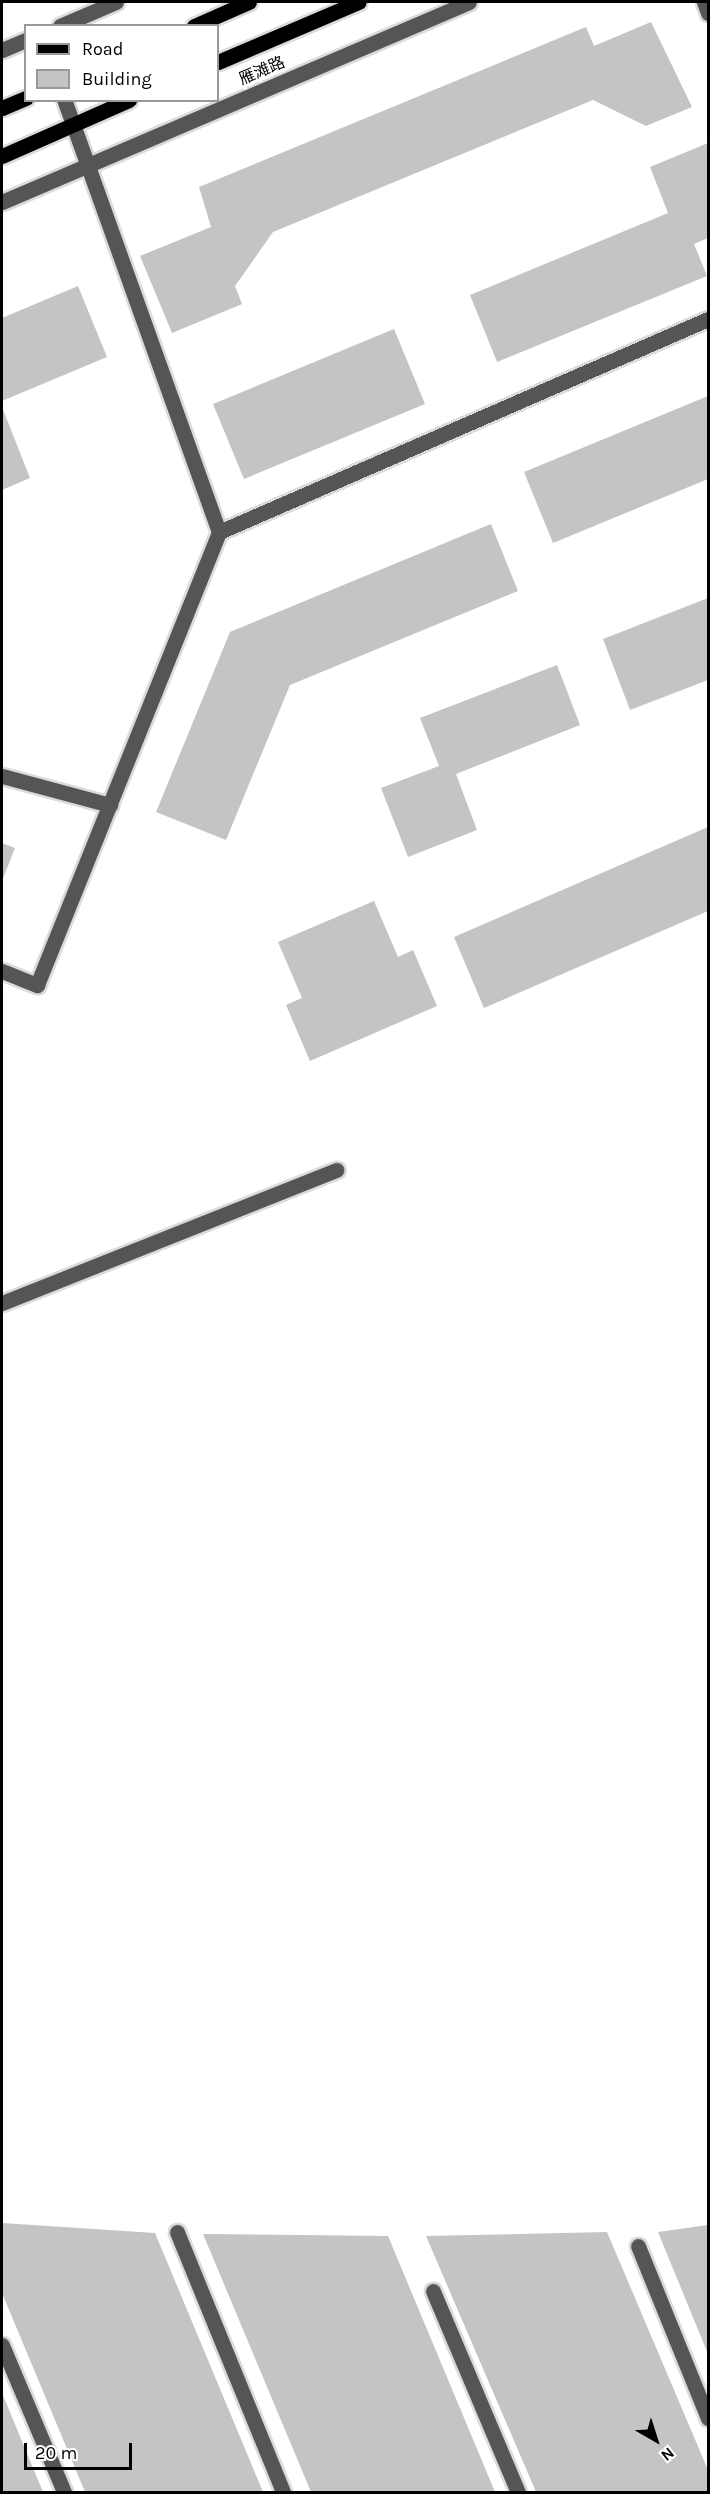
<!DOCTYPE html>
<html>
<head>
<meta charset="utf-8">
<style>
  body { margin:0 }
  #map { position:relative; width:710px; height:2494px; overflow:hidden; background:#fff; font-family:Karla,"Noto Sans SC",sans-serif }
  div>[style] { position:absolute }
  [style*='--x'] { left:calc(var(--x)*1px); top:calc(var(--y)*1px); width:calc(var(--w)*1px); rotate:calc(var(--a)*1deg) }
  .building>* { inset:0; background:#c4c4c4 }
  .roads { filter:drop-shadow(2px 0 #dbdbdb) drop-shadow(-2px 0 #dbdbdb) drop-shadow(0 2px #dbdbdb) drop-shadow(0 -2px #dbdbdb) }
  .minor>* { height:15px; margin:-7.5px; padding:0 7.5px; transform-origin:7.5px; border-radius:7.5px; background:#555 }
  .major>* { height:15px; margin:-7.5px; padding:0 7.5px; transform-origin:7.5px; border-radius:7.5px; background:#000 }
  span { translate:-50% -50%; white-space:nowrap; text-align:center; line-height:1.15; -webkit-text-stroke:6px #fff; paint-order:stroke }
  .street-label { font-size:16px; color:#000 }
  .frame { position:absolute; inset:0; border:3px solid #000; pointer-events:none }
  .legend { position:absolute; left:24px; top:24px; width:195px; height:78px; box-sizing:border-box; background:#fff; border:2px solid #999; margin:0; padding:8px 10px; list-style:none; font-size:18px; color:#000 }
  .legend li { display:flex; align-items:center; gap:12px; height:30px }
  .legend b { width:30px; border:2px solid #999 }
  .north { position:absolute; left:626px; top:2410px; width:60px; height:60px; -webkit-text-stroke:4px #fff; paint-order:stroke; rotate:141deg; font-size:16px; font-weight:700; line-height:24px; text-align:center; color:#000 }
  .north::after { content:''; display:block; margin:auto; width:21px; height:27px; background:#000; clip-path:polygon(50% 0,100% 100%,50% 72%,0 100%) }
  .scale { position:absolute; left:24px; top:2443px; width:108px; height:27px; box-sizing:border-box; border:3px solid #000; border-top:0; padding-left:8px; font-size:18px; line-height:21px; white-space:nowrap; color:#000; -webkit-text-stroke:4px #fff; paint-order:stroke }
</style>
</head>
<body>
<div id="map">
  <div class="building">
    <i style="clip-path:polygon(651px 22px,692px 107px,646px 126px,593px 100px,273px 232px,235px 286px,242px 304px,172px 333px,140px 256px,211px 227px,199px 187px,586px 27px,594px 46px)"></i>
    <i style="clip-path:polygon(708px 143px,708px 238px,694px 244px,707px 276px,497px 362px,470px 295px,668px 213px,650px 167px)"></i>
    <i style="clip-path:polygon(78px 286px,107px 357px,2px 401px,2px 318px)"></i>
    <i style="clip-path:polygon(394px 329px,425px 404px,244px 479px,213px 404px)"></i>
    <i style="clip-path:polygon(708px 396px,708px 479px,553px 543px,524px 472px)"></i>
    <i style="clip-path:polygon(2px 407px,30px 478px,2px 490px)"></i>
    <i style="clip-path:polygon(491px 524px,518px 591px,290px 685px,226px 840px,156px 812px,230px 632px)"></i>
    <i style="clip-path:polygon(708px 598px,708px 680px,630px 710px,603px 639px)"></i>
    <i style="clip-path:polygon(557px 665px,580px 725px,456px 774px,477px 830px,408px 857px,381px 788px,439px 766px,420px 718px)"></i>
    <i style="clip-path:polygon(708px 827px,708px 911px,484px 1008px,454px 937px)"></i>
    <i style="clip-path:polygon(2px 843px,15px 848px,2px 881px)"></i>
    <i style="clip-path:polygon(374px 901px,398px 957px,413px 950px,437px 1006px,310px 1061px,286px 1005px,302px 998px,278px 942px)"></i>
    <i style="clip-path:polygon(2px 2223px,155px 2233px,263px 2492px,85px 2492px,2px 2293px)"></i>
    <i style="clip-path:polygon(708px 2225px,708px 2354px,658px 2232px)"></i>
    <i style="clip-path:polygon(607px 2232px,708px 2470px,708px 2492px,536px 2492px,426px 2236px)"></i>
    <i style="clip-path:polygon(203px 2234px,388px 2236px,495px 2492px,311px 2492px)"></i>
    <i style="clip-path:polygon(2px 2393px,43px 2492px,2px 2492px)"></i>
  </div>
  <div class="roads">
    <div class="minor">
      <i style="--x:704;--y:2;--w:12;--a:70"></i>
      <i style="--x:60;--y:26;--w:61;--a:-23.2"></i>
      <i style="--x:2;--y:50;--w:26;--a:-23"></i>
      <i style="--x:2;--y:202;--w:508;--a:-23.18"></i>
      <i style="--x:219;--y:532;--w:533;--a:-23.54"></i>
      <i style="--x:2;--y:776;--w:112;--a:15"></i>
      <i style="--x:2;--y:971;--w:38;--a:22"></i>
      <i style="--x:37;--y:985;--w:488;--a:-68.1"></i>
      <i style="--x:219;--y:532;--w:459;--a:-109.7"></i>
      <i style="--x:2;--y:1303;--w:360;--a:-21.7"></i>
      <i style="--x:177;--y:2232;--w:281;--a:67.8"></i>
      <i style="--x:638;--y:2246;--w:186;--a:67.9"></i>
      <i style="--x:433;--y:2291;--w:218;--a:67.1"></i>
      <i style="--x:2;--y:2345;--w:160;--a:67.1"></i>
    </div>
    <div class="major">
      <i style="--x:194;--y:26;--w:60;--a:-23.6"></i>
      <i style="--x:218;--y:62;--w:153;--a:-23.1"></i>
      <i style="--x:2;--y:108;--w:26;--a:-23"></i>
      <i style="--x:2;--y:156;--w:139;--a:-23.8"></i>
    </div>
  </div>
  <div class="street-label">
    <span style="left:262px;top:71px;rotate:-23deg">雁滩路</span>
  </div>
  <div class="frame"></div>
  <ul class="legend">
  <li><b style="height:8px;background:#000"></b>Road</li>
  <li><b style="height:16px;background:#c4c4c4"></b>Building</li>
  </ul>
  <div class="north">N</div>
  <div class="scale">20 m</div>
</div>
</body>
</html>
